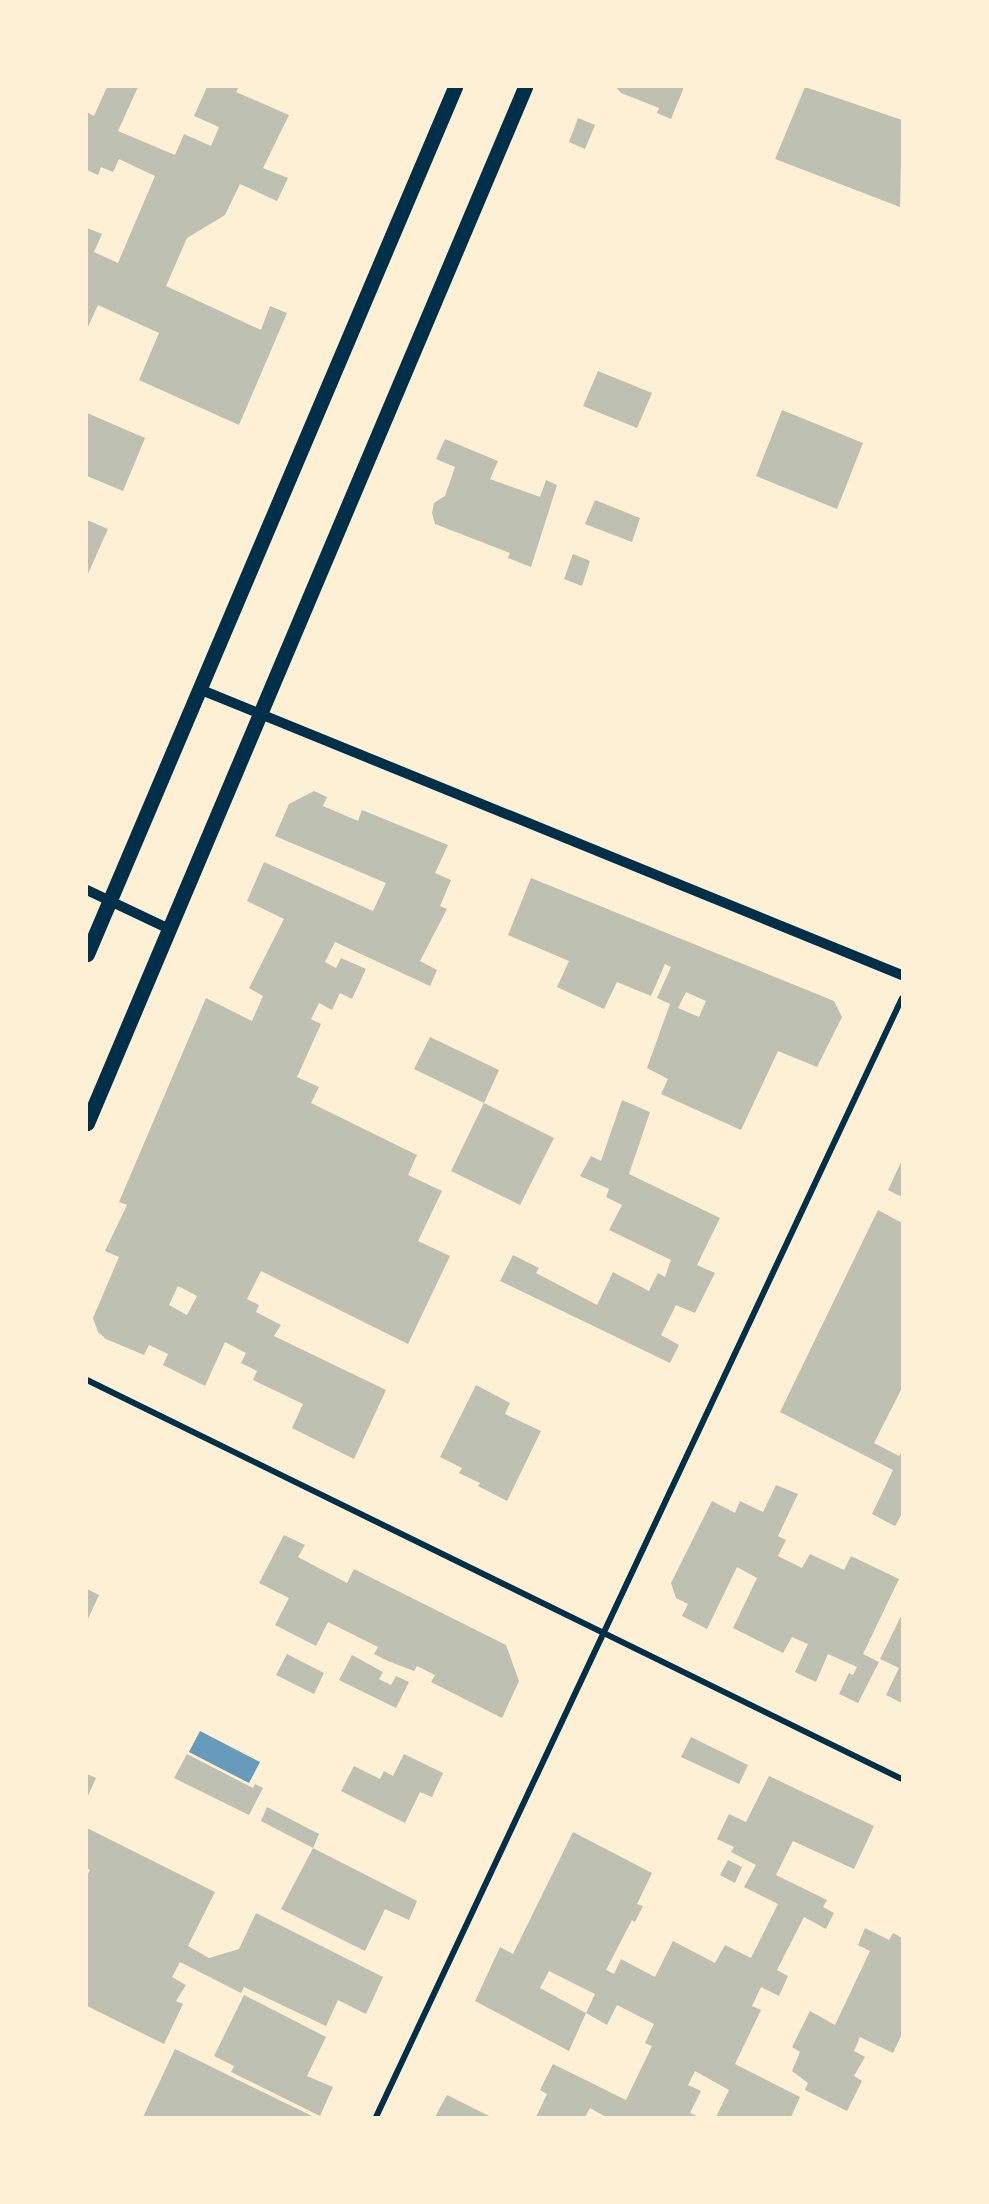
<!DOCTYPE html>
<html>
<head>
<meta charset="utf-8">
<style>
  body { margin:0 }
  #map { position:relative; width:989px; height:2204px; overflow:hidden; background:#fdf0d5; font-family:"Space Grotesk",sans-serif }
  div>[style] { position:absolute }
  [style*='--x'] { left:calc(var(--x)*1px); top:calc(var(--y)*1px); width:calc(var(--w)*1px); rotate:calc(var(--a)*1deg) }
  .water>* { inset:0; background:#669bbc }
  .building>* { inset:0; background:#bec0b2 }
  .minor>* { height:6px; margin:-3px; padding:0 3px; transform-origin:3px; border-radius:3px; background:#003049 }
  .tertiary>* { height:10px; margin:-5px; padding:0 5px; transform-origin:5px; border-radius:5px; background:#003049 }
  .primary>* { height:15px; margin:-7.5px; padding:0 7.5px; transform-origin:7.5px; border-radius:7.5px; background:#003049 }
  span { translate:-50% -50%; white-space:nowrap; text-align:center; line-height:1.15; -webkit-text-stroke:4.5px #fdf0d5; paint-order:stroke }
  .frame { position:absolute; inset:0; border:88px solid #fdf0d5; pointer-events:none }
</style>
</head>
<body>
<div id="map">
  <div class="water">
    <i style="clip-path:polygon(200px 1731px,260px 1762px,249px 1783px,189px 1752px)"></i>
  </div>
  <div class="building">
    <i style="clip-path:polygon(107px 87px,138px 87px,118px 131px,175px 155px,184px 134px,211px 146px,219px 127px,194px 116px,207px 87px,239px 87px,236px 92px,289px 115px,263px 168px,288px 178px,277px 201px,240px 184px,225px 215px,187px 238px,166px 286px,261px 330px,270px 306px,287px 313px,239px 425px,139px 380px,159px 333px,98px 305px,87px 329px,87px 228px,102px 234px,94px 252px,118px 263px,155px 176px,119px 159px,113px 172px,101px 167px,98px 175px,87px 170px,87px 112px,94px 116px)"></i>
    <i style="clip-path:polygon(616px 87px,684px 87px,671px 119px,657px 113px,659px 108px,621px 93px)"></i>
    <i style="clip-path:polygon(805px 87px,902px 120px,900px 207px,775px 159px)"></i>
    <i style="clip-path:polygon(578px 118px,595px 125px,585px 149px,569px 142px)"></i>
    <i style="clip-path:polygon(598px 371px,652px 393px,637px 428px,583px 406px)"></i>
    <i style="clip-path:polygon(782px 410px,863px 443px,837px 509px,756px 476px)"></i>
    <i style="clip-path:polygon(87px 413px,145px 438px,123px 491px,87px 476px)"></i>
    <i style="clip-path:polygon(445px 439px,498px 461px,490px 479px,540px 497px,546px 480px,557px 485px,531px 567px,508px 558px,510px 553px,435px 524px,432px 513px,434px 503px,445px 496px,455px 467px,436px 459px)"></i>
    <i style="clip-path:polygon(595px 500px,640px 518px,632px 542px,585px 524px)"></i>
    <i style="clip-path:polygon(87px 520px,108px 529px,87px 576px)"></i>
    <i style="clip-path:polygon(573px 554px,590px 561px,582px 586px,564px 579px)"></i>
    <i style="clip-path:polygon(evenodd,314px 791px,327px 797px,323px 806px,358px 821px,362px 810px,448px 845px,435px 873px,451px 880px,440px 906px,447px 909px,420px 961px,437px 970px,430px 986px,335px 942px,325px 962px,336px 968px,341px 958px,366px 969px,352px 999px,340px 993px,332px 1010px,319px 1003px,311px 1019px,321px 1024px,297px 1077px,319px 1087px,311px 1103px,417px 1155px,408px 1175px,442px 1191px,418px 1241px,450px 1256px,408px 1344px,261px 1271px,247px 1299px,259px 1305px,256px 1312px,281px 1325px,274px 1336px,386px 1390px,354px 1459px,292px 1428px,303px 1404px,253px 1380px,257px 1371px,241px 1363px,246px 1353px,225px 1342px,205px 1386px,163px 1365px,168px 1354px,149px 1345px,144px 1355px,106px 1339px,98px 1332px,93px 1318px,119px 1257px,105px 1251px,127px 1205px,119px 1202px,206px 998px,252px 1021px,263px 996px,249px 988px,284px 919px,247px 901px,264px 862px,373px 911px,386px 883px,275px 836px,289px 804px,314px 791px,178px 1286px,197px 1296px,187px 1315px,169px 1305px,178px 1286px)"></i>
    <i style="clip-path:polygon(evenodd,531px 878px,834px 1001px,842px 1017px,817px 1067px,778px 1051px,741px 1130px,661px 1094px,668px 1079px,647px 1068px,670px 1004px,657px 998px,671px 967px,665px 964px,651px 996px,617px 982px,604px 1009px,557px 987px,569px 961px,508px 935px,531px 878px,686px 992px,706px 1001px,699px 1017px,678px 1008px,686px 992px)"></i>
    <i style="clip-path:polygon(430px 1037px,499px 1070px,484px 1103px,414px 1069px)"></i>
    <i style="clip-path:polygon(622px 1100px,650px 1112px,629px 1174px,720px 1218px,697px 1265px,715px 1273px,695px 1313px,676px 1305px,661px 1335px,679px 1345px,670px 1363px,500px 1281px,513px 1255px,539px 1268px,536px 1273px,597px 1305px,613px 1272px,649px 1291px,658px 1273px,665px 1277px,671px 1260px,609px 1230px,622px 1205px,606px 1197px,609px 1189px,580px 1176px,591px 1156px,601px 1161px)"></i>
    <i style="clip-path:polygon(484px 1103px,554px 1138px,520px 1205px,451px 1171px)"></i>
    <i style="clip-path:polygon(902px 1160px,902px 1197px,888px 1190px)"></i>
    <i style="clip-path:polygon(878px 1210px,902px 1223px,902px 1388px,874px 1443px,899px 1456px,902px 1452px,902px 1514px,895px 1526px,872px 1514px,893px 1470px,780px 1412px)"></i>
    <i style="clip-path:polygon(476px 1385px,510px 1403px,505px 1414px,541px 1431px,507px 1501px,478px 1486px,480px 1483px,459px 1473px,462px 1468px,440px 1457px)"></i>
    <i style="clip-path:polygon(776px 1485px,798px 1494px,778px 1536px,786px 1540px,778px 1556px,802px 1568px,810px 1554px,844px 1570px,851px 1556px,899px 1579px,863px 1654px,879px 1662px,858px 1703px,839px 1694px,849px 1673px,853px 1675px,857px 1667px,828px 1654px,816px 1682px,795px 1672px,808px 1644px,792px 1637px,783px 1653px,733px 1628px,757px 1578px,737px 1567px,707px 1629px,682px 1616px,688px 1604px,676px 1598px,671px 1583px,712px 1501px,735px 1513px,740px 1501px,763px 1512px)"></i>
    <i style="clip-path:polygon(284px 1535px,305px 1545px,298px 1557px,347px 1583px,354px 1569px,506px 1645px,519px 1681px,502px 1718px,431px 1682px,435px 1675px,417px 1666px,414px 1671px,388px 1661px,374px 1654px,378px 1647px,328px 1622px,316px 1646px,275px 1625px,289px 1598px,259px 1583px)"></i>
    <i style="clip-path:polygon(87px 1589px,99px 1595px,87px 1621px)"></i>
    <i style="clip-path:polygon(902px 1614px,902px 1703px,886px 1695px,899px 1668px,880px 1659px)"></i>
    <i style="clip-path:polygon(287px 1654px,324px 1673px,314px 1694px,276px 1675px)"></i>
    <i style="clip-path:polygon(352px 1655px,383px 1672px,379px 1679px,391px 1685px,396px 1676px,409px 1682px,396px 1708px,339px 1680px)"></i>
    <i style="clip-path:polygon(691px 1737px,748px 1765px,739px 1784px,681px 1757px)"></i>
    <i style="clip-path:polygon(187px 1754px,253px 1788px,255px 1784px,263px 1788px,249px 1815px,174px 1778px)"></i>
    <i style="clip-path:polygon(404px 1754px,443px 1773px,432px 1797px,420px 1792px,405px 1823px,341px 1791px,354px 1766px,380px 1779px,384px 1771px,393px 1776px)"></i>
    <i style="clip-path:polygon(87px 1774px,96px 1778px,87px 1798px)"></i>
    <i style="clip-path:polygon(769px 1776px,874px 1826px,854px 1869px,793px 1841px,776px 1875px,827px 1900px,823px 1907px,834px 1913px,826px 1929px,804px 1917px,777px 1970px,788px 1976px,779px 1996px,761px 1987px,752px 2006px,761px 2010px,735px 2064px,800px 2097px,791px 2117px,716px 2117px,729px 2090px,695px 2071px,688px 2085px,701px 2091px,690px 2113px,699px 2117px,606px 2117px,590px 2108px,585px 2117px,536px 2117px,547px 2094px,540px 2090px,553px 2064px,626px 2100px,652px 2046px,645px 2043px,654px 2024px,617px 2005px,607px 2025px,586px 2013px,595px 1994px,549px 1971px,540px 1988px,586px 2013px,569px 2051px,475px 2001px,500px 1947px,513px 1954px,573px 1832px,652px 1873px,637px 1904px,643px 1906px,635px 1922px,632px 1920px,606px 1970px,614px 1974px,621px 1959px,655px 1977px,673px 1941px,715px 1963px,725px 1945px,751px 1958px,778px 1904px,744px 1887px,756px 1865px,731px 1852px,734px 1847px,717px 1839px,729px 1814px,746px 1822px)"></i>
    <i style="clip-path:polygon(267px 1807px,319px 1834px,313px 1848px,417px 1901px,409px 1920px,385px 1909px,365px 1951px,281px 1909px,313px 1848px,261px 1821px)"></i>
    <i style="clip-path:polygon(87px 1828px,215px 1892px,188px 1946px,209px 1958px,239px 1949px,256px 1913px,383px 1977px,366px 2014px,338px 2000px,326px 2026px,244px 1987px,241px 1993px,180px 1962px,172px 1977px,186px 1985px,176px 2001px,183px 2004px,164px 2044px,87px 2006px,87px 1876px,90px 1870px,87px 1868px)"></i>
    <i style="clip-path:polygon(728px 1860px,742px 1867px,735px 1883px,720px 1875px)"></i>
    <i style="clip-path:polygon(865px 1928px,889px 1940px,893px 1933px,902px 1938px,902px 2034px,893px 2053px,860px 2037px,854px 2051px,865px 2057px,854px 2076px,862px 2081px,847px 2111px,805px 2090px,808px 2083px,792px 2071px,800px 2052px,792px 2047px,810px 2011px,835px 2025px,870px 1951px,858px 1945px)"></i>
    <i style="clip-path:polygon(244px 1995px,326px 2037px,307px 2076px,333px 2087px,320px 2116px,231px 2072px,234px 2066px,214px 2056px)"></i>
    <i style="clip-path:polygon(175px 2049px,314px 2117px,143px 2117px)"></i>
    <i style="clip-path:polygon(447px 2095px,491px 2117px,435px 2117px)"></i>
  </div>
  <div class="minor">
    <i style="--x:87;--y:1380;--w:907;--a:26.09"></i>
    <i style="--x:376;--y:2117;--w:1236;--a:-64.82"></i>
  </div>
  <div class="tertiary">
    <i style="--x:199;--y:689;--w:759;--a:22.14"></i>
    <i style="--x:87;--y:890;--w:91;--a:25.4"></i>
  </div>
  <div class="primary">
    <i style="--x:87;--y:954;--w:942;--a:-67"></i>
    <i style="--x:87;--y:1123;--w:1125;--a:-67.08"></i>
  </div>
  <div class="frame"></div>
</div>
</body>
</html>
